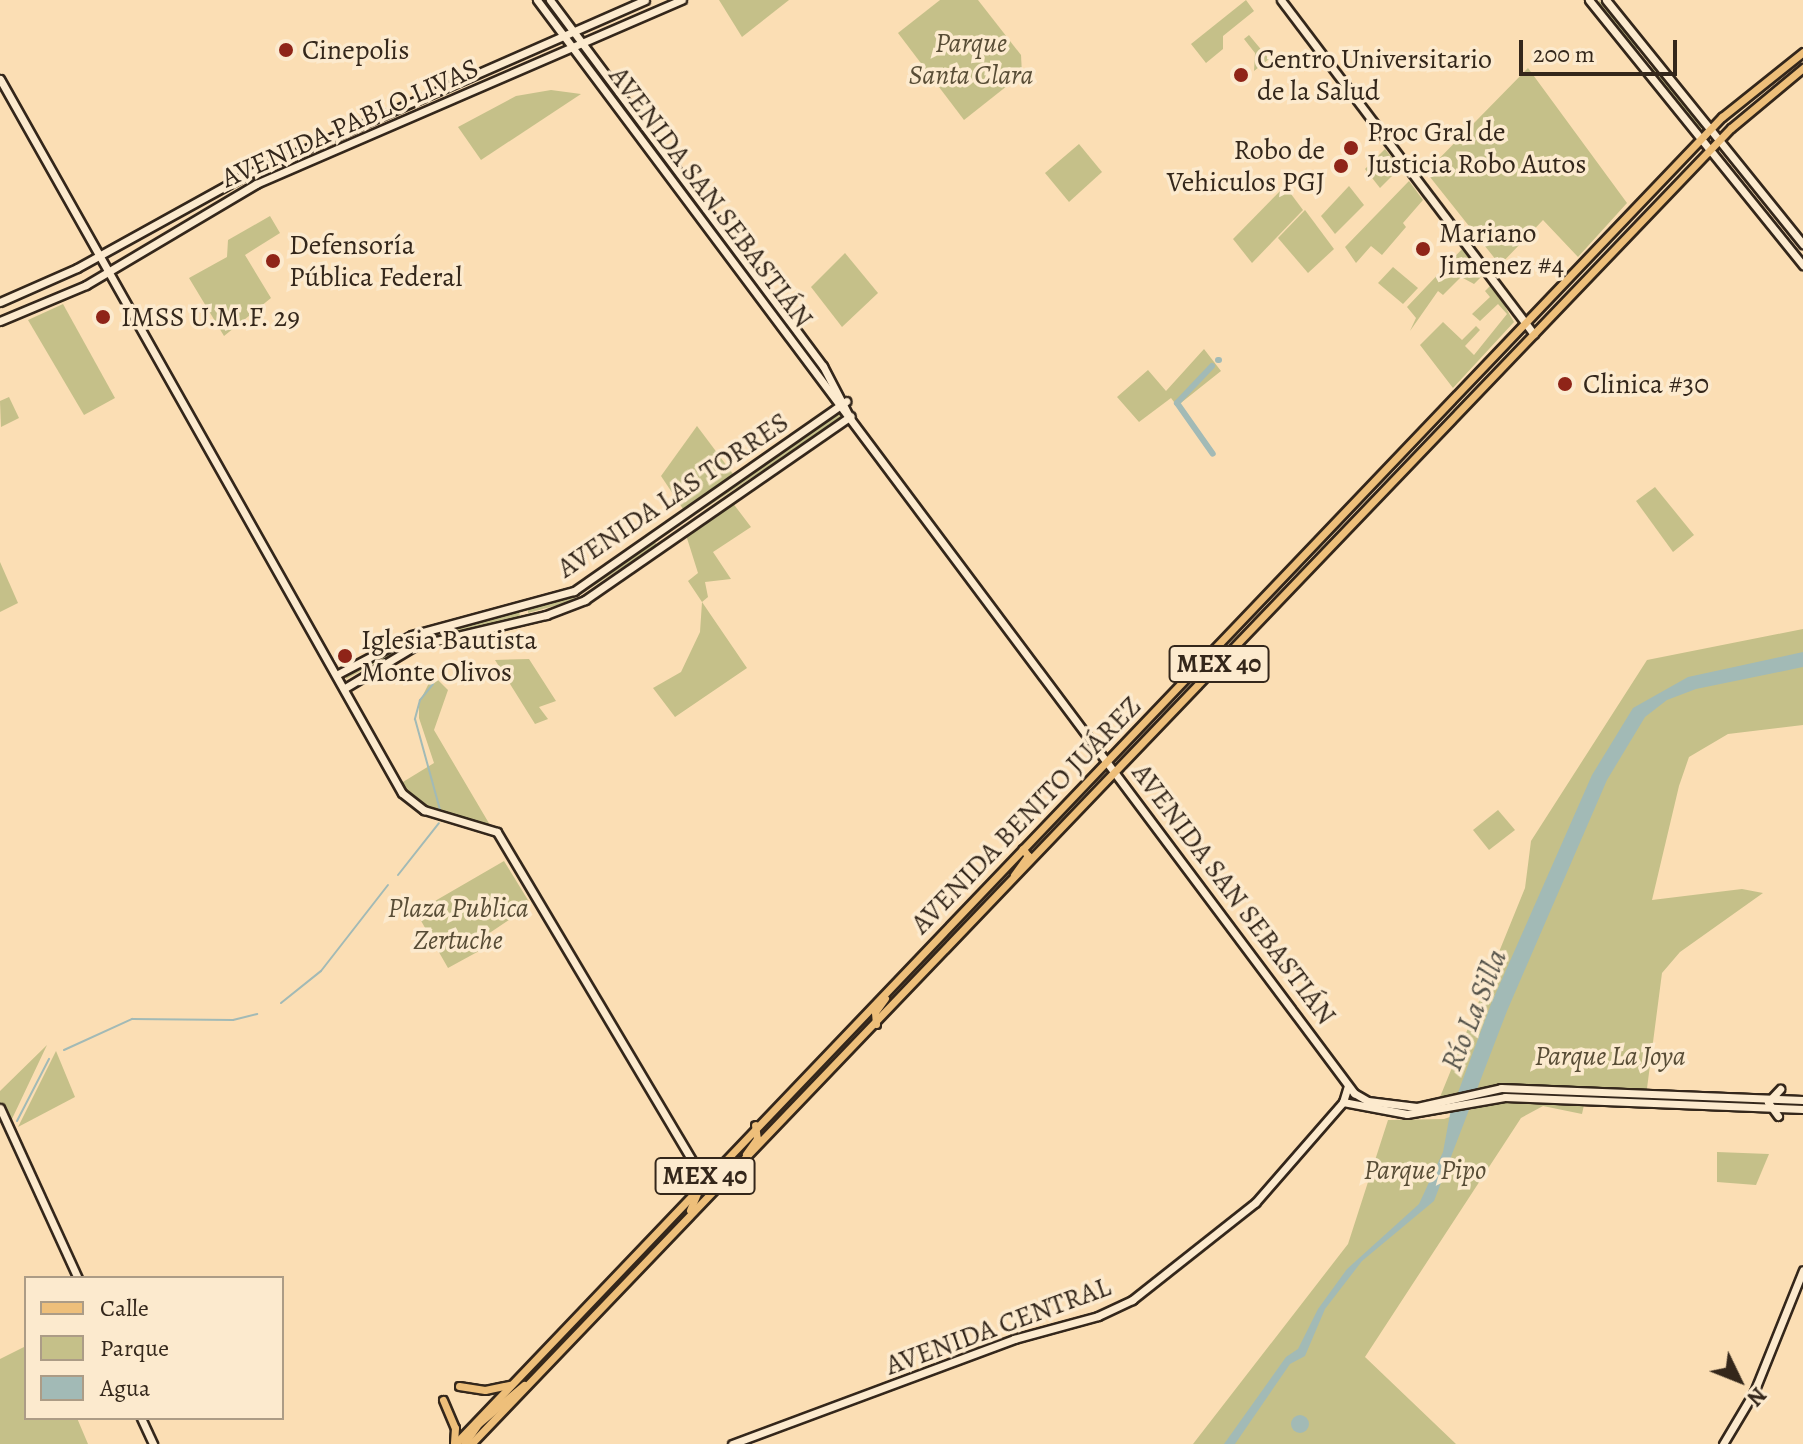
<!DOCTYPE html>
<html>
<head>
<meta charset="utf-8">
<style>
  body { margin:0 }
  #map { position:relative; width:1803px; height:1444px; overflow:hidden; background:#fbdeb4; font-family:Alegreya,serif }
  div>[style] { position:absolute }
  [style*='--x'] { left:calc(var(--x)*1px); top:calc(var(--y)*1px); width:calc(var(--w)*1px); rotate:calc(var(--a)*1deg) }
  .green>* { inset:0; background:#c5c089 }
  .water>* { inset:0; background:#a2bab6 }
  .round { border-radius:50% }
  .stream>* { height:2px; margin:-1px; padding:0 1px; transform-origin:1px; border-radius:1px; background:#a2bab6 }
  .canal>* { height:6px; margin:-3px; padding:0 3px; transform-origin:3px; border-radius:3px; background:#a2bab6 }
  .roads { filter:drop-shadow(2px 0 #34271b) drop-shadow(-2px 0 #34271b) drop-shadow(0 2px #34271b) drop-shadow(0 -2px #34271b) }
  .secondary>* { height:7px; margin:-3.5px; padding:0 3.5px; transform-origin:3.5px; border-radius:3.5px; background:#fceace }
  .primary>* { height:7px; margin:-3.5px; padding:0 3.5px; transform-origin:3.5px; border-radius:3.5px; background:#eebf7a }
  .dots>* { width:22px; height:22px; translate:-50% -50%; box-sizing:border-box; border:4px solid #fceace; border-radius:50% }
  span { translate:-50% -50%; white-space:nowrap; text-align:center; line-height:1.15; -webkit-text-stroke:7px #fceace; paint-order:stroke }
  .shield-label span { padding:2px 6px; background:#fceace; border:2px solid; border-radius:6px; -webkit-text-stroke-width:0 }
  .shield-label { font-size:26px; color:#34271b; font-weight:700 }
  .park-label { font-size:28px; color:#584d36; font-style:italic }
  .poi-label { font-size:28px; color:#34271b }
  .left { translate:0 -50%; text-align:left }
  .right { translate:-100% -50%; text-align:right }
  .street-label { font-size:28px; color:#34271b }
  .water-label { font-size:30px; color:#55534a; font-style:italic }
  .legend { position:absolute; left:24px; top:1276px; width:260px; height:144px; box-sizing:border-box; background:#fceace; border:2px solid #ac9c86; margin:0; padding:10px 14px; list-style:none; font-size:24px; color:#34271b }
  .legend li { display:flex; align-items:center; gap:16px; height:40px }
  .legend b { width:40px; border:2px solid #ac9c86 }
  .north { position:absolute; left:1699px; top:1340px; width:80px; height:80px; -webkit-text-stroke:6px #fceace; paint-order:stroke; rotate:133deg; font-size:22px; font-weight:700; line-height:32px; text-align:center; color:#34271b }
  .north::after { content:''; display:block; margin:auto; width:28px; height:36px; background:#34271b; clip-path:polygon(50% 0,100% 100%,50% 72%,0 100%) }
  .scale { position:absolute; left:1519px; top:40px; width:158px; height:36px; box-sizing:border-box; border:4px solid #34271b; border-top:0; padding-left:10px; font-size:24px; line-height:28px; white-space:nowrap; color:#34271b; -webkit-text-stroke:6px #fceace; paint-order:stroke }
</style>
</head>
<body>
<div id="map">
  <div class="green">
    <i style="clip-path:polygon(719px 0,789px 0,742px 37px)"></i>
    <i style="clip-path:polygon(940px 0,978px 0,1021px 55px,1022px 74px,964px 120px,898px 33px)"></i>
    <i style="clip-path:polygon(1246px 0,1254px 11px,1223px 36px,1223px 49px,1206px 63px,1191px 44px)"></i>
    <i style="clip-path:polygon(1599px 0,1640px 46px,1635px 51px,1598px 5px)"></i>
    <i style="clip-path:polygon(1249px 35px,1269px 59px,1254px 71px,1255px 53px,1244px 39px)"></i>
    <i style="clip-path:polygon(1656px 66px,1703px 125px,1700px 130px,1650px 70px)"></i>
    <i style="clip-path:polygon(1528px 68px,1627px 203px,1578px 257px,1543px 220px,1500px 265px,1426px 172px)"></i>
    <i style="clip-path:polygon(551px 90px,581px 94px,481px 160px,458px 127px,516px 96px)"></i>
    <i style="clip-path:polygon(1079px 144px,1102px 172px,1069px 202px,1045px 173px)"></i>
    <i style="clip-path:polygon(1385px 149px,1400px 168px,1380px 188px,1365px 169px)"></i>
    <i style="clip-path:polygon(1409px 181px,1423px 200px,1403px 223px,1406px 227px,1382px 255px,1371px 246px,1356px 263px,1345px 247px)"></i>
    <i style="clip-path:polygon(1285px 186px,1303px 210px,1252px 263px,1233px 239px)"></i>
    <i style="clip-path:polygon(1349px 186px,1364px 205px,1335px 234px,1321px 216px)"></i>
    <i style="clip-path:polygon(1305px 210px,1334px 249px,1308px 273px,1278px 238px)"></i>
    <i style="clip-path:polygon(270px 216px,280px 233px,245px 255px,271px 298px,224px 336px,189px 278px,227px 257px,228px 240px)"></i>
    <i style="clip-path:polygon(1464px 247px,1484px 274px,1474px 284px,1461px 277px,1443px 295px,1438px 291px,1410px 331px,1416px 318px,1407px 307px)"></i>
    <i style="clip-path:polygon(845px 253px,878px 293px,842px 327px,811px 287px)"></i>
    <i style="clip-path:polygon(1393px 267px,1418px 288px,1403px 304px,1378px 283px)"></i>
    <i style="clip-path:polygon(1492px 284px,1514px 322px,1453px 388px,1420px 345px,1443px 322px,1462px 340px,1476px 326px,1480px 330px,1465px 346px,1474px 355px,1507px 314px,1498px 304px,1480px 321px,1472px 314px,1490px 297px,1485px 291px)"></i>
    <i style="clip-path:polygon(63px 304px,115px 398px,84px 415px,28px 320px)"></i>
    <i style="clip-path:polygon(1204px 349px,1221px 371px,1177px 406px,1171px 398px,1139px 422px,1117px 397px,1148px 370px,1166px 391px)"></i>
    <i style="clip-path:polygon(9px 397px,19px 418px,1px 427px,0 401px)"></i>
    <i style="clip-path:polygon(841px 411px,844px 417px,660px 538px)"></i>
    <i style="clip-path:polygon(697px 426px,733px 474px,683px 509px,661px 476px)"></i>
    <i style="clip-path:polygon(1655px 487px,1694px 535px,1673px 552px,1636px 501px)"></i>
    <i style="clip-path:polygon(732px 502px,751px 527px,713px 552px,731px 579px,705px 582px,708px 597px,702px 602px,747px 668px,675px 717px,653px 688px,681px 672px,700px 632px,702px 602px,688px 581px,698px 573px,686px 535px)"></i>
    <i style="clip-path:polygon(654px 541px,657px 545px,569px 602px,528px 613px,528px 607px,574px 594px)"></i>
    <i style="clip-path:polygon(0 562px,18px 603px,0 612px)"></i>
    <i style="clip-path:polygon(519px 611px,520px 617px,418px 640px,418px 636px)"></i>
    <i style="clip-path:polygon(1803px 629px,1803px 725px,1728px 734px,1689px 757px,1679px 786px,1652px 900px,1742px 889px,1763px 893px,1680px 952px,1662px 973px,1646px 1096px,1584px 1105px,1582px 1114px,1543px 1106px,1521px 1118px,1365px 1357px,1456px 1444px,1193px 1444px,1348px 1244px,1388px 1120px,1444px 1119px,1473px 1109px,1438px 1102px,1525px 888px,1531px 841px,1647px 660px)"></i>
    <i style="clip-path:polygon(411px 638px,411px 644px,346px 679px,346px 672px)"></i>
    <i style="clip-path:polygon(529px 659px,556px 701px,539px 707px,548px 719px,535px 724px,495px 660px)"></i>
    <i style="clip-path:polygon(433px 675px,448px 690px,434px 730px,490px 825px,420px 808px,398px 785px,434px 763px,419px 718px,419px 703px)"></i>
    <i style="clip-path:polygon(1498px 810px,1515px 830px,1489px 850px,1473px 830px)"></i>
    <i style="clip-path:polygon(504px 861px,531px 905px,488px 934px,490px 945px,448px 968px,416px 912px)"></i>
    <i style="clip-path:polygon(47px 1045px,11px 1121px,12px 1129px,0 1106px,0 1091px)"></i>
    <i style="clip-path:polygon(56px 1051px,75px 1097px,18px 1127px)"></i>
    <i style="clip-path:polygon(1717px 1152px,1769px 1154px,1756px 1185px,1717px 1182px)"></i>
    <i style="clip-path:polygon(26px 1346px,26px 1418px,77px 1418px,88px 1444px,0 1444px,0 1359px)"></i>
  </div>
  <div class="water">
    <i style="clip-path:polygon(1803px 652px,1803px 667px,1696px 689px,1667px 700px,1645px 717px,1607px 780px,1507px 1011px,1434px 1201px,1362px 1261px,1325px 1309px,1305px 1356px,1290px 1364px,1235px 1444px,1224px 1444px,1286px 1357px,1298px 1349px,1318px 1309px,1347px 1269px,1419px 1204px,1443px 1152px,1450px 1114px,1491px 1004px,1592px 775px,1633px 708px,1688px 677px)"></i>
    <i class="round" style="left:1291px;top:1415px;width:18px;height:18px"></i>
  </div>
  <div class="stream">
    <i style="--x:433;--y:684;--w:21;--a:129"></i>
    <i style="--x:420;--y:700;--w:20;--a:105"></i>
    <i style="--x:415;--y:719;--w:94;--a:74.6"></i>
    <i style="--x:398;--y:875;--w:66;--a:-51.7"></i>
    <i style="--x:281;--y:1003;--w:51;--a:-38.7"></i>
    <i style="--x:321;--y:971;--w:109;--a:-52.1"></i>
    <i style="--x:64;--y:1050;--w:75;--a:-24.5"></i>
    <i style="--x:132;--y:1019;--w:101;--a:0.6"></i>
    <i style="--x:233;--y:1020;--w:25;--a:-14"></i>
    <i style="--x:17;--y:1121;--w:70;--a:-62.7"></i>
  </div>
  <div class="canal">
    <i style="--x:1218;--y:360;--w:1;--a:0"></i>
    <i style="--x:1212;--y:366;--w:51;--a:133.4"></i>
    <i style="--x:1177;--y:403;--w:62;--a:54.8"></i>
  </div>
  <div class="roads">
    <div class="secondary">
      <i style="--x:537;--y:0;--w:1365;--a:53.22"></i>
      <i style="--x:1354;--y:1093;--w:16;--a:30"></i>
      <i style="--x:1368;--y:1101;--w:49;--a:7"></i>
      <i style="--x:1417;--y:1107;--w:86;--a:-12.7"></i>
      <i style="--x:1501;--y:1088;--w:302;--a:2.3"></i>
      <i style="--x:550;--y:0;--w:457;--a:53.3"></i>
      <i style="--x:823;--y:366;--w:59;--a:62.6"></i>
      <i style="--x:1281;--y:0;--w:419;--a:52.9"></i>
      <i style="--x:1589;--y:0;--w:341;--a:51.1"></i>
      <i style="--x:1606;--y:0;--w:314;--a:51.1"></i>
      <i style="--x:0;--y:79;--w:819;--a:60.62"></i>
      <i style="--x:402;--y:793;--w:28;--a:38"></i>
      <i style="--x:424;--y:810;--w:76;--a:16.8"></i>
      <i style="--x:497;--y:832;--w:404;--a:59.3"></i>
      <i style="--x:0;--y:302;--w:84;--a:-23.8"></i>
      <i style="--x:77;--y:268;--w:188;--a:-28.9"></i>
      <i style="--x:242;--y:177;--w:440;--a:-23.7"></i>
      <i style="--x:0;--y:321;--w:93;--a:-22.7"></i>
      <i style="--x:86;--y:285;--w:198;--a:-30.7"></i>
      <i style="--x:256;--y:184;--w:464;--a:-23.4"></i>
      <i style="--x:338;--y:674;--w:84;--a:-27.8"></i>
      <i style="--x:412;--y:635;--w:168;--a:-15.2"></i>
      <i style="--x:574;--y:591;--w:332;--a:-34.9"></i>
      <i style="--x:345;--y:688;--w:82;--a:-31"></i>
      <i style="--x:415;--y:646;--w:135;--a:-13.3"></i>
      <i style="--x:546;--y:615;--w:42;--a:-21"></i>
      <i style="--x:585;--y:600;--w:323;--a:-34.7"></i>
      <i style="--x:1343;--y:1102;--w:65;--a:10.6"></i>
      <i style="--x:1407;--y:1114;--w:99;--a:-9.8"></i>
      <i style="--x:1505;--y:1097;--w:298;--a:2.3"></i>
      <i style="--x:0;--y:1108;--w:187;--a:65.4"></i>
      <i style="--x:1778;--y:1116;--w:17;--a:-126"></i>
      <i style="--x:1768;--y:1102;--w:18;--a:-47"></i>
      <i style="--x:141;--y:1418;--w:29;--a:65"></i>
      <i style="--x:732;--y:1444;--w:301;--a:-20.4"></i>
      <i style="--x:1014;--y:1339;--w:87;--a:-15.3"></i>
      <i style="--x:1098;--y:1316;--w:38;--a:-25"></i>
      <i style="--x:1132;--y:1300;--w:157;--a:-38.3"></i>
      <i style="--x:1255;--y:1203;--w:134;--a:-48.9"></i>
      <i style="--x:1343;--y:1102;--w:17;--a:-73"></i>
      <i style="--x:1723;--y:1444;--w:61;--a:-59.2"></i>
      <i style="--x:1754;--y:1392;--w:131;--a:-68.1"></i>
    </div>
    <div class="primary">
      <i style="--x:1014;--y:875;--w:24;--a:-54"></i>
      <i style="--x:1028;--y:856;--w:9;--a:-126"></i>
      <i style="--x:876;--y:1024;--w:12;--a:-95"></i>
      <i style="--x:875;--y:1012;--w:17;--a:-54"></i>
      <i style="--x:746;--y:1154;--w:19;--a:-54"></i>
      <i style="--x:757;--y:1139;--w:14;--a:-98"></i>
      <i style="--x:690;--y:1210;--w:34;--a:-67"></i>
      <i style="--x:703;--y:1179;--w:24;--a:-2"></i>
      <i style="--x:459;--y:1386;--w:26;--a:9"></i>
      <i style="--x:485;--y:1390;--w:25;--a:-12"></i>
      <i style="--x:443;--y:1400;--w:30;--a:67"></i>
      <i style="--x:455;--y:1428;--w:15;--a:94"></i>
      <i style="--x:479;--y:1423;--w:59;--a:-40.2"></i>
      <i style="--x:455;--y:1444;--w:1835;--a:-46.33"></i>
      <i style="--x:1722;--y:117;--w:104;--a:-38.7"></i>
      <i style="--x:464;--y:1444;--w:29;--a:-55"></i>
      <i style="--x:471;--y:1444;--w:1822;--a:-46.25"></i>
      <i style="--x:1731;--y:128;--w:94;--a:-39.8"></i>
    </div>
  </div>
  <div class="dots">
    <i style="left:286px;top:50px;background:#8f2418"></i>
    <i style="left:1241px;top:75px;background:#8f2418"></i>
    <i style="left:1351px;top:148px;background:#8f2418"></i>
    <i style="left:1341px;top:166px;background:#8f2418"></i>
    <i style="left:1423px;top:249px;background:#8f2418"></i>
    <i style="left:273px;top:261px;background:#8f2418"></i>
    <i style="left:103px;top:317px;background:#8f2418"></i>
    <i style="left:1565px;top:384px;background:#8f2418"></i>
    <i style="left:345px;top:656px;background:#8f2418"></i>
  </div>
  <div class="shield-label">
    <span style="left:1219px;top:664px">MEX 40</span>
    <span style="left:705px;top:1176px">MEX 40</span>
  </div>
  <div class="park-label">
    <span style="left:971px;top:59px">Parque<br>Santa Clara</span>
    <span style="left:458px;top:924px">Plaza Publica<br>Zertuche</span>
    <span style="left:1610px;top:1056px">Parque La Joya</span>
    <span style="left:1425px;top:1170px">Parque Pipo</span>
  </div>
  <div class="poi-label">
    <span class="left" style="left:302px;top:50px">Cinepolis</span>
    <span class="left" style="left:1257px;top:75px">Centro Universitario<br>de la Salud</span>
    <span class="left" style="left:1367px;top:148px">Proc Gral de<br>Justicia Robo Autos</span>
    <span class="right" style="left:1325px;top:166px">Robo de<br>Vehiculos PGJ</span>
    <span class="left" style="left:1439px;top:249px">Mariano<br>Jimenez #4</span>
    <span class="left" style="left:289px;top:261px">Defensoría<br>Pública Federal</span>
    <span class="left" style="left:121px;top:317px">IMSS U.M.F. 29</span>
    <span class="left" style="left:1583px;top:384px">Clinica #30</span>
    <span class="left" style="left:361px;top:656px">Iglesia Bautista<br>Monte Olivos</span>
  </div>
  <div class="street-label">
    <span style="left:350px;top:123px;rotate:-24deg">AVENIDA PABLO LIVAS</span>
    <span style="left:711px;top:197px;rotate:53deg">AVENIDA SAN SEBASTIÁN</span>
    <span style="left:673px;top:495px;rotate:-34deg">AVENIDA LAS TORRES</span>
    <span style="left:1026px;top:815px;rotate:-46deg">AVENIDA BENITO JUÁREZ</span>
    <span style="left:1234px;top:894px;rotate:53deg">AVENIDA SAN SEBASTIÁN</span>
    <span style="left:998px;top:1326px;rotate:-20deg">AVENIDA CENTRAL</span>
  </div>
  <div class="water-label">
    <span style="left:1474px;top:1010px;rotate:-68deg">Río La Silla</span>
  </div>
  <ul class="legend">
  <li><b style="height:10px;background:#eebf7a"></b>Calle</li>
  <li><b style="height:22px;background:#c5c089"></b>Parque</li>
  <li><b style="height:22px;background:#a2bab6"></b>Agua</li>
  </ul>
  <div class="north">N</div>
  <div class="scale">200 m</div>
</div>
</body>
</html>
